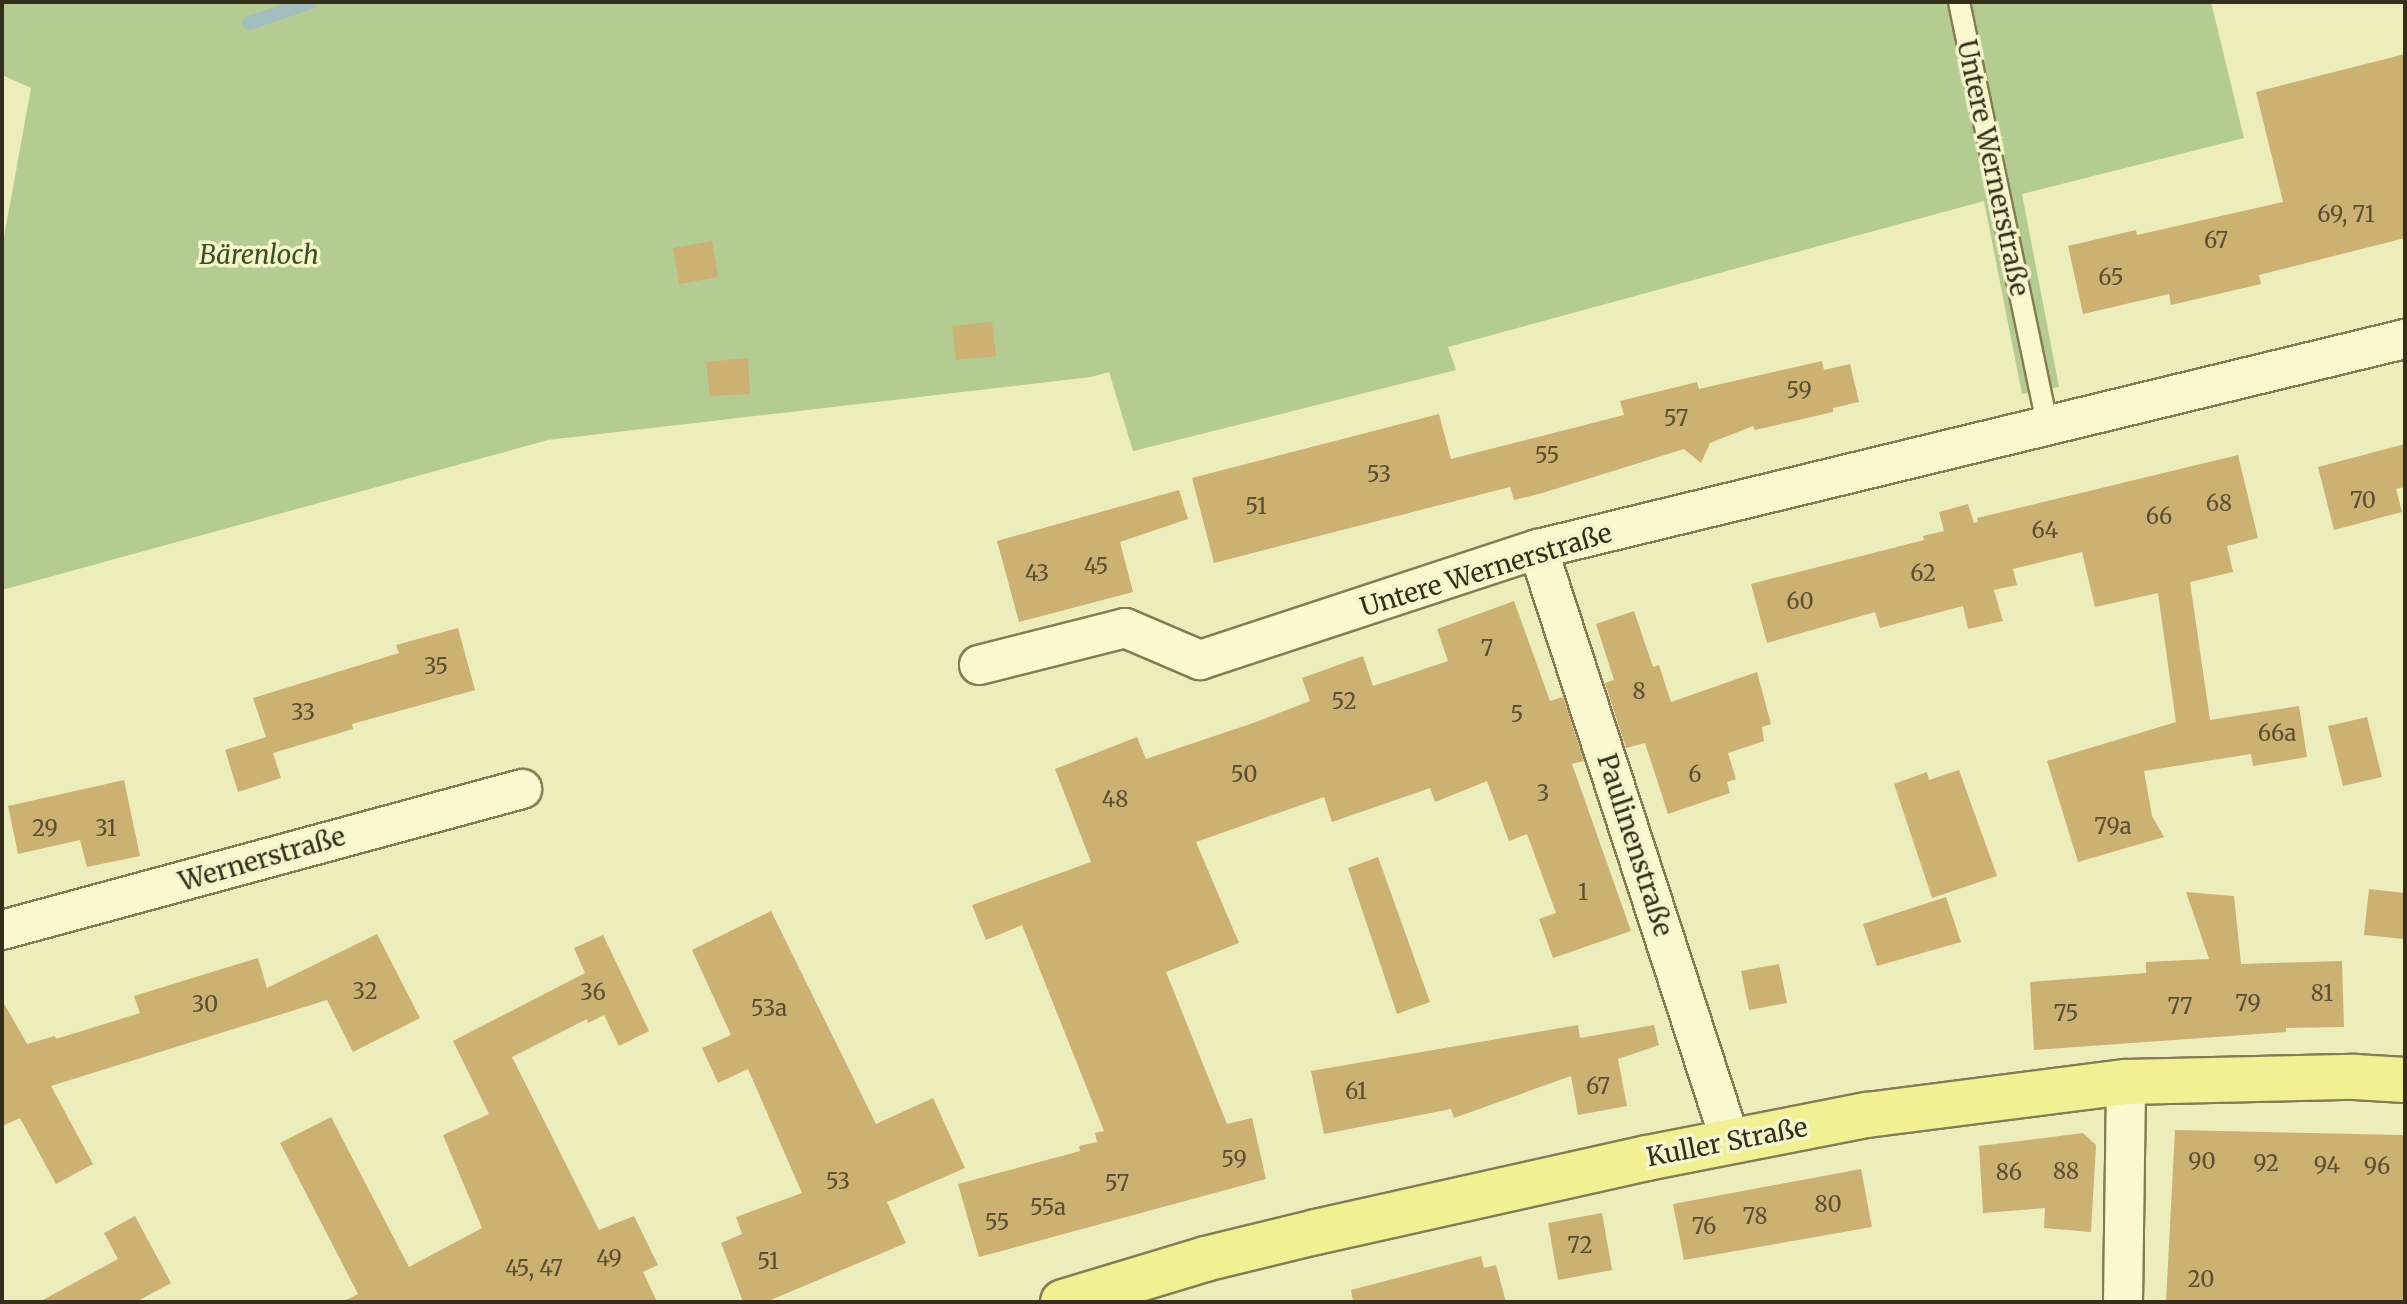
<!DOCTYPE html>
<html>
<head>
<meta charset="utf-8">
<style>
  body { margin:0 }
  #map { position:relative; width:2407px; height:1304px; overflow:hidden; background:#ededbc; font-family:Merriweather,serif }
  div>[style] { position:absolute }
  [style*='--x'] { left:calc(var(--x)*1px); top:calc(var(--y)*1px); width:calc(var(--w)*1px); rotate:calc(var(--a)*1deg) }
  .green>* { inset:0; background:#b4cb91 }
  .stream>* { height:14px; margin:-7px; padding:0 7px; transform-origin:7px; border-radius:7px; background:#a0bfbe }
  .building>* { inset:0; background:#ccb172 }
  .roads { filter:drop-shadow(2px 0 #857c56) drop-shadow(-2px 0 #857c56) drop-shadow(0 2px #857c56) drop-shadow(0 -2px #857c56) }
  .service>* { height:20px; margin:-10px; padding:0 10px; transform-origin:10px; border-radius:10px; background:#f9f8cf }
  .minor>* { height:38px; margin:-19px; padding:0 19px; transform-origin:19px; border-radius:19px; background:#f9f8cf }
  .primary>* { height:44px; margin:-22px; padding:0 22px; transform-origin:22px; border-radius:22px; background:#f2f092 }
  span { translate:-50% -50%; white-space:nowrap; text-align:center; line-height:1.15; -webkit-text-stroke:7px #f5f5cc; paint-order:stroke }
  .number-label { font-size:22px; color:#5a4f31 }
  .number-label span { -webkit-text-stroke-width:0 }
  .street-label { font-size:26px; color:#342e1b }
  .park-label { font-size:26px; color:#375121; font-style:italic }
  .frame { position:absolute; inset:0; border:4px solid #342e1b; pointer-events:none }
</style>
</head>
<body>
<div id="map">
  <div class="green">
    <i style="clip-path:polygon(2px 2px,2211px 2px,2244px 138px,2022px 194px,2059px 387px,2022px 394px,1984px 201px,1448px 347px,1456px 370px,1133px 451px,1109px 372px,1091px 377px,548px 440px,2px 590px,2px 248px,31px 88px,2px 75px)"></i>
  </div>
  <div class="stream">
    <i style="--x:249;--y:23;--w:65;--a:-18.7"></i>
  </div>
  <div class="building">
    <i style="clip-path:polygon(2405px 54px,2405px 238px,2259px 275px,2261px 284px,2171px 305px,2169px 294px,2083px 314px,2068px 246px,2136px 230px,2137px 235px,2283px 202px,2256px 92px)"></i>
    <i style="clip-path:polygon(712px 241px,718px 277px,679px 284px,673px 248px)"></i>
    <i style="clip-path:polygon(992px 322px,996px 356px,956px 360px,952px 326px)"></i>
    <i style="clip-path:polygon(748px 358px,750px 394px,710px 396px,706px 362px)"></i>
    <i style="clip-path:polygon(1822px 361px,1824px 370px,1850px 364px,1859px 402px,1833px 408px,1833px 412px,1755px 430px,1753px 426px,1710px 443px,1701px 463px,1684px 449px,1539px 494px,1514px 500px,1510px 487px,1214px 563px,1192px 478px,1439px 414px,1451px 459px,1624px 415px,1620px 401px,1697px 382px,1699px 389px)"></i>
    <i style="clip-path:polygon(2405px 444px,2405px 487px,2396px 489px,2402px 512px,2334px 530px,2318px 467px)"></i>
    <i style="clip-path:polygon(2238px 455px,2258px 538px,2227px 546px,2233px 572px,2190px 582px,2210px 720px,2299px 706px,2307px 757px,2253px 766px,2251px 754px,2144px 771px,2152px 816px,2164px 837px,2078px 862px,2047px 761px,2176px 722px,2158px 593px,2095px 607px,2082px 552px,2013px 569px,2017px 585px,1994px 590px,2003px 621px,1968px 629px,1963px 606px,1880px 628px,1875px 612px,1767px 643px,1751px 584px,1924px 540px,1923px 536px,1944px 531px,1939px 512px,1968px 504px,1974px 523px,1978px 522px,1977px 518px)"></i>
    <i style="clip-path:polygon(1179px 490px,1188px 519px,1120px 542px,1133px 592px,1019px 622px,997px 541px)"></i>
    <i style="clip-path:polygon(1514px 601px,1550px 701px,1563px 697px,1584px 761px,1572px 764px,1631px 931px,1553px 958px,1539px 919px,1556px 913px,1527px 834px,1509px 841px,1487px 781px,1435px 802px,1430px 788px,1332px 822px,1324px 797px,1196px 842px,1239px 943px,1166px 972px,1227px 1124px,1252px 1118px,1266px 1179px,979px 1257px,958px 1184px,1080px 1151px,1079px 1146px,1097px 1142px,1095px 1133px,1104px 1131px,1022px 925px,986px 940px,972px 905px,1091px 862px,1055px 769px,1137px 737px,1146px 759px,1256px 722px,1310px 701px,1302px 678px,1363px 656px,1373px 686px,1448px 661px,1437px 629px)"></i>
    <i style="clip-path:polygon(1634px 611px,1653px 667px,1659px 665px,1671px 702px,1757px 672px,1771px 724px,1762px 727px,1764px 741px,1728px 753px,1736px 779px,1727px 782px,1730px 793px,1668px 814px,1645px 743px,1626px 748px,1605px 683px,1614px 680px,1596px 624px)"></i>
    <i style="clip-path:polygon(458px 628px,475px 690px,352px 724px,353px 729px,273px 753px,281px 778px,238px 792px,225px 750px,266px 737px,253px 698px,399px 653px,396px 645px)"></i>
    <i style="clip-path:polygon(2367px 717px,2382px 777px,2343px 786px,2328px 726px)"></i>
    <i style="clip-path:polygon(1959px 770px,1997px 876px,1932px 898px,1894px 784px,1927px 772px,1929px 780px)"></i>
    <i style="clip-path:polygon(124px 780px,140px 856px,87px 867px,80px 840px,18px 854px,8px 806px)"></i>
    <i style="clip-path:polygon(1378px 857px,1430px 1002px,1397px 1014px,1348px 868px)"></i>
    <i style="clip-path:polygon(2369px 889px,2405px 893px,2405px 939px,2364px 935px)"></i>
    <i style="clip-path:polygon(2186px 892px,2234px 896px,2241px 964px,2342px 961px,2344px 1027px,2286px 1028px,2286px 1032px,2034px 1050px,2030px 982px,2146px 973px,2146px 962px,2209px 959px)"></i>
    <i style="clip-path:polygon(1946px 897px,1961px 942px,1877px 966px,1863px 924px)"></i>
    <i style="clip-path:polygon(771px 911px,876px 1124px,933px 1098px,965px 1168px,887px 1202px,906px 1243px,766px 1302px,743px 1302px,721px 1243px,742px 1234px,736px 1217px,802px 1193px,748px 1069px,718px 1083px,702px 1048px,731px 1035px,692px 950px)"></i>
    <i style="clip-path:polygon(377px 934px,420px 1018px,353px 1052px,327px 1000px,51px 1086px,93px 1164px,56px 1184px,20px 1118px,2px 1126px,2px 1000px,27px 1044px,55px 1036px,56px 1039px,140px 1013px,134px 996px,258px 958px,267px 988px)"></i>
    <i style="clip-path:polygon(603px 935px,649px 1031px,619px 1046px,604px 1015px,588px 1023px,587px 1019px,512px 1057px,599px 1230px,634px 1216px,658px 1265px,643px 1272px,657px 1302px,342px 1302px,358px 1294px,280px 1143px,331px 1117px,409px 1267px,482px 1228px,443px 1135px,489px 1114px,453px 1041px,585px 973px,574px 948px)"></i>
    <i style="clip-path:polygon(1779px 964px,1787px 1003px,1749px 1010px,1741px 971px)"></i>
    <i style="clip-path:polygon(1578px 1025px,1580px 1038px,1654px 1025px,1659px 1045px,1618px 1059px,1627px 1106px,1578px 1115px,1571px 1076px,1454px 1118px,1451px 1109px,1324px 1134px,1311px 1071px)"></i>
    <i style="clip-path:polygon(2175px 1130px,2403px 1135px,2405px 1302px,2166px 1302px)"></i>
    <i style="clip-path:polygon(2083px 1133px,2096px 1145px,2091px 1232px,2044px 1228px,2045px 1208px,1983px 1213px,1979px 1146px)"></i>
    <i style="clip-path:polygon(1861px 1169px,1872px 1227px,1684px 1260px,1673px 1204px)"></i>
    <i style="clip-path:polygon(1602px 1213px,1612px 1270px,1558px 1280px,1548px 1223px)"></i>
    <i style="clip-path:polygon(135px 1216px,171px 1283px,136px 1302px,39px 1302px,118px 1259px,104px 1233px)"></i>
    <i style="clip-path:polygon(1481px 1256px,1484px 1268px,1496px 1265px,1506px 1302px,1353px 1302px,1351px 1290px)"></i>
  </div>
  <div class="roads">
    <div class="service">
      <i style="--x:1959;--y:2;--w:435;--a:78.2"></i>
    </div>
    <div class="minor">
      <i style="--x:1538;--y:549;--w:621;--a:72"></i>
      <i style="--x:979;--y:665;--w:151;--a:-14.2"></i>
      <i style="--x:1125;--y:628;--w:82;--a:23.1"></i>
      <i style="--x:1200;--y:660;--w:356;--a:-18.2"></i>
      <i style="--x:1538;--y:549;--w:892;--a:-13.62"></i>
      <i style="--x:2;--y:930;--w:539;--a:-15.17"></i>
      <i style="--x:2123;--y:1302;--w:220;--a:-89.2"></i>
    </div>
    <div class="primary">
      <i style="--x:1063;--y:1302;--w:148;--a:-16.8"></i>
      <i style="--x:1205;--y:1259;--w:114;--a:-13.7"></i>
      <i style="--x:1316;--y:1232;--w:339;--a:-12.6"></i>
      <i style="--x:1647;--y:1158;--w:224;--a:-11.1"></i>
      <i style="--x:1867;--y:1115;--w:261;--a:-7.3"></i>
      <i style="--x:2126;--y:1082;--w:229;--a:-1.3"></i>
      <i style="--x:2355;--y:1077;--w:50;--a:3.4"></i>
    </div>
  </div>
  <div class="number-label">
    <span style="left:2346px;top:215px">69, 71</span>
    <span style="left:2216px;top:241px">67</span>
    <span style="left:2111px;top:278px">65</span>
    <span style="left:1799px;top:391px">59</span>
    <span style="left:1676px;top:419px">57</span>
    <span style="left:1547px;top:456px">55</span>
    <span style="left:1379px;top:475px">53</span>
    <span style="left:2363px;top:501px">70</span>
    <span style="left:2219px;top:504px">68</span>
    <span style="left:1256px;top:507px">51</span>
    <span style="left:2159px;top:517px">66</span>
    <span style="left:2045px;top:531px">64</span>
    <span style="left:1096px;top:567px">45</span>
    <span style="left:1037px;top:574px">43</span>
    <span style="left:1923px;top:574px">62</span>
    <span style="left:1800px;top:602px">60</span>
    <span style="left:1487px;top:649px">7</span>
    <span style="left:436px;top:667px">35</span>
    <span style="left:1639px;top:692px">8</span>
    <span style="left:1344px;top:702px">52</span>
    <span style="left:303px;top:713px">33</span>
    <span style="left:1517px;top:715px">5</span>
    <span style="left:2277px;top:734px">66a</span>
    <span style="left:1244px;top:775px">50</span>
    <span style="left:1695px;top:775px">6</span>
    <span style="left:1543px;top:794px">3</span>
    <span style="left:1115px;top:800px">48</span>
    <span style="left:2113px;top:827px">79a</span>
    <span style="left:45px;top:829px">29</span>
    <span style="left:106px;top:829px">31</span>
    <span style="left:1583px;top:893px">1</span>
    <span style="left:365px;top:992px">32</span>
    <span style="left:593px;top:993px">36</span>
    <span style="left:2322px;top:994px">81</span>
    <span style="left:2248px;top:1004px">79</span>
    <span style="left:205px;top:1005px">30</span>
    <span style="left:2180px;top:1007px">77</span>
    <span style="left:769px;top:1009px">53a</span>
    <span style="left:2066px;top:1014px">75</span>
    <span style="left:1598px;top:1087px">67</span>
    <span style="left:1356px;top:1092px">61</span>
    <span style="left:1234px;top:1160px">59</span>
    <span style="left:2202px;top:1162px">90</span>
    <span style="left:2266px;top:1164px">92</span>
    <span style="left:2327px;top:1166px">94</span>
    <span style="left:2377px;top:1167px">96</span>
    <span style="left:2066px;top:1172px">88</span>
    <span style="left:2009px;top:1173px">86</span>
    <span style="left:838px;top:1182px">53</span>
    <span style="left:1117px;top:1184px">57</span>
    <span style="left:1828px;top:1205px">80</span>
    <span style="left:1048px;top:1208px">55a</span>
    <span style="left:1755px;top:1217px">78</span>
    <span style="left:997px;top:1223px">55</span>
    <span style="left:1704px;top:1227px">76</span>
    <span style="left:1580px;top:1246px">72</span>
    <span style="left:609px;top:1259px">49</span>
    <span style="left:768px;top:1262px">51</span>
    <span style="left:534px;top:1269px">45, 47</span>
    <span style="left:2201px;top:1280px">20</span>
  </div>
  <div class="street-label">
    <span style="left:1993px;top:168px;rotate:78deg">Untere Wernerstraße</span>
    <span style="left:1486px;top:570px;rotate:-17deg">Untere Wernerstraße</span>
    <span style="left:1635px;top:845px;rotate:72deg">Paulinenstraße</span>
    <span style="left:262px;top:859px;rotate:-16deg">Wernerstraße</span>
    <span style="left:1727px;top:1142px;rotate:-11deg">Kuller Straße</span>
  </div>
  <div class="park-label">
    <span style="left:259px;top:255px">Bärenloch</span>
  </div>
  <div class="frame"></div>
</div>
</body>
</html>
